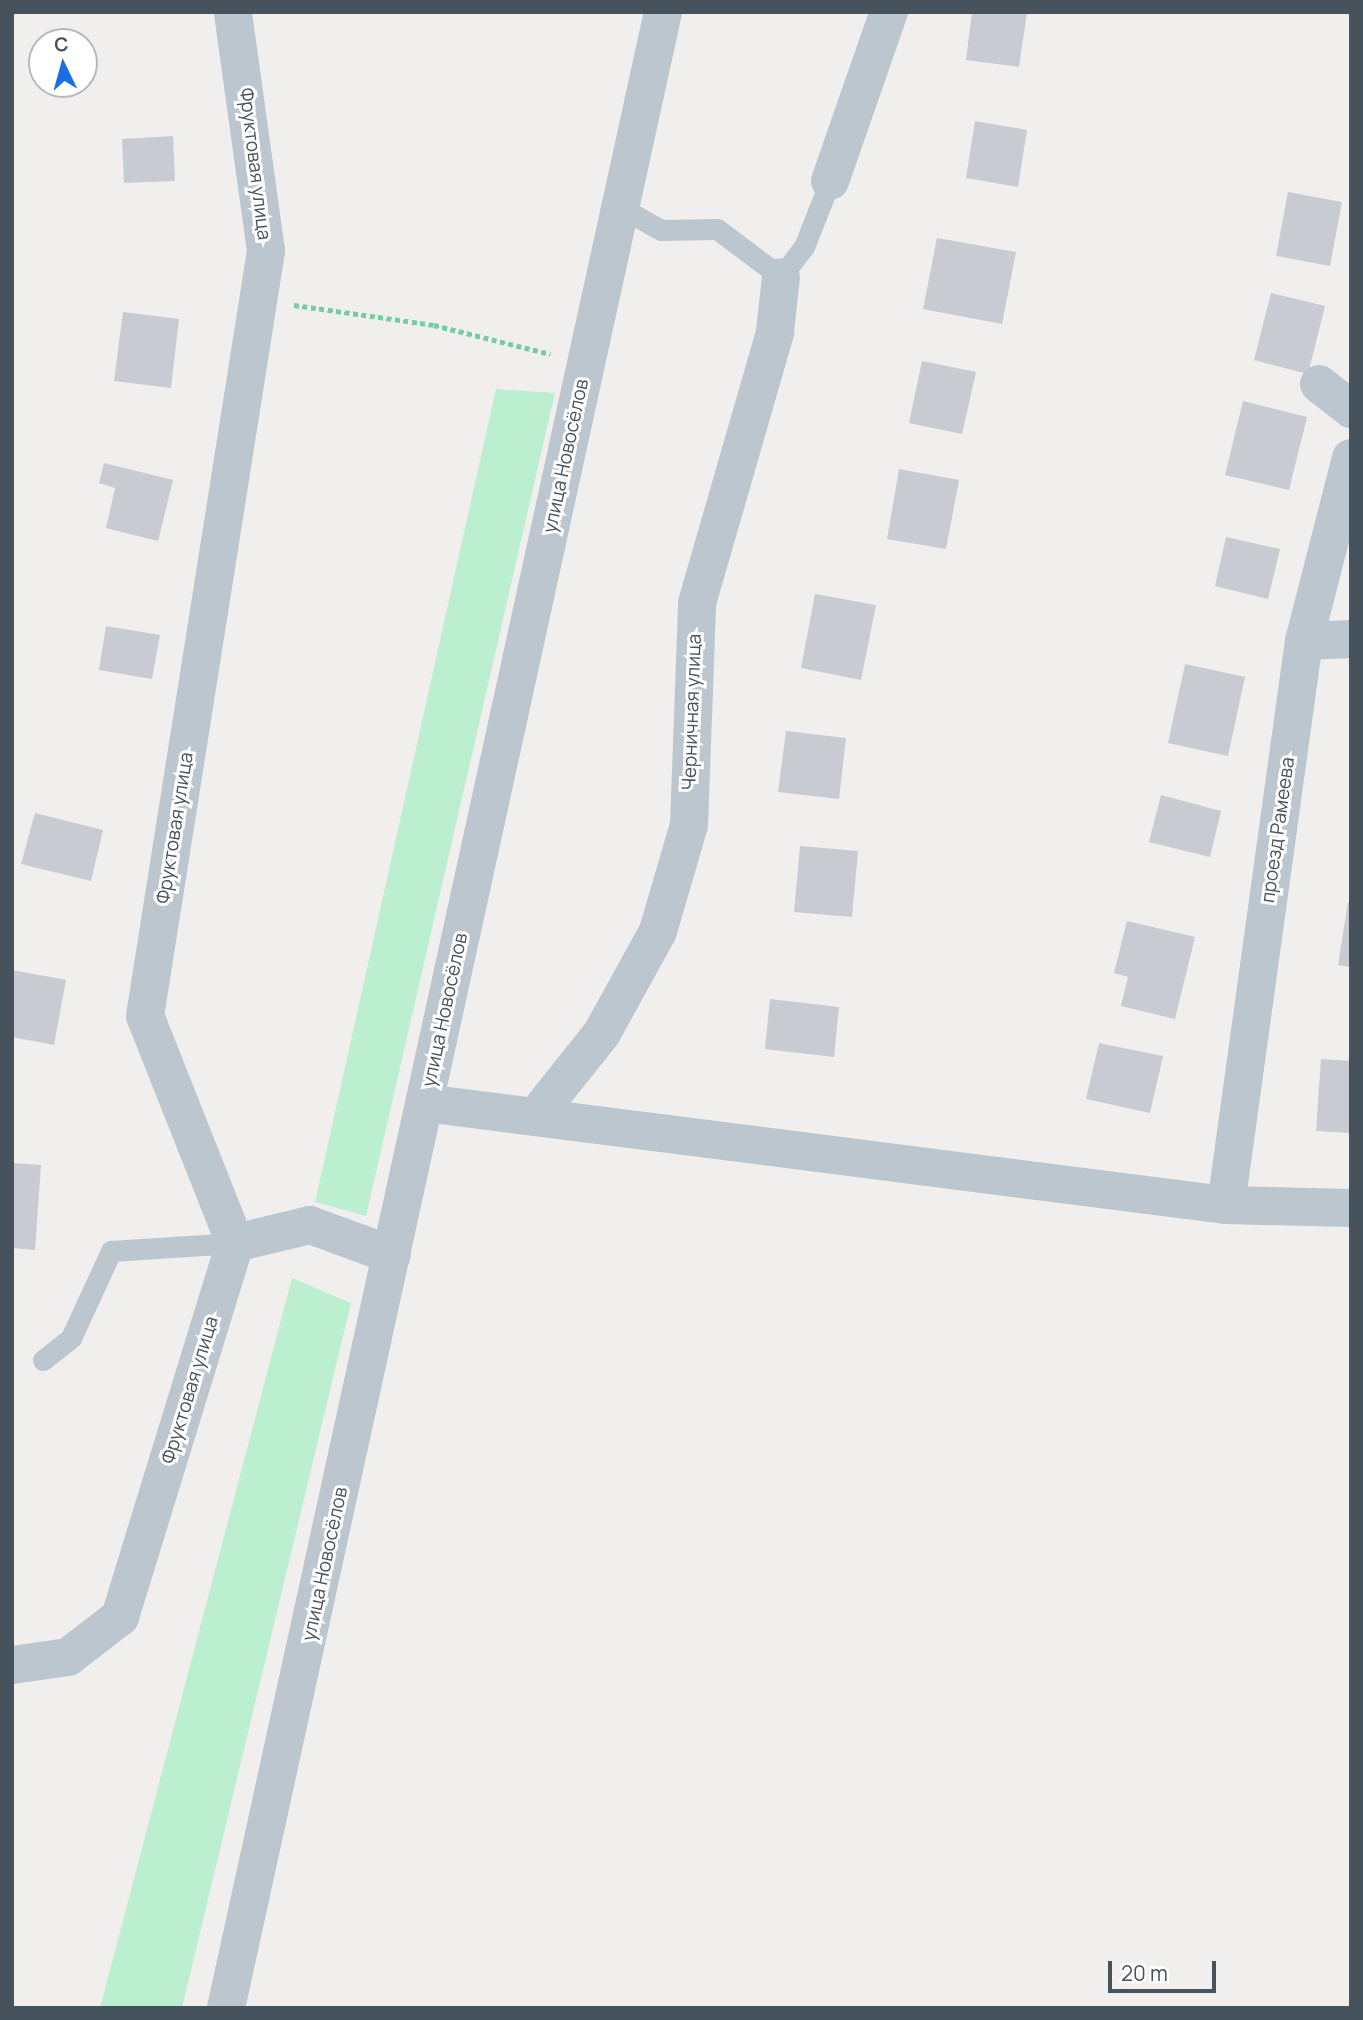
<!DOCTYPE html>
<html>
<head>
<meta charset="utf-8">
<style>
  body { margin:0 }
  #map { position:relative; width:1363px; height:2020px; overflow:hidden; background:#f1eeee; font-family:Manrope,sans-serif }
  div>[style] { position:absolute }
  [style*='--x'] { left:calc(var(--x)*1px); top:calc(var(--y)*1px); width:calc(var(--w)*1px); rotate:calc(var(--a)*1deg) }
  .green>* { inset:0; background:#bcefd0 }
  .building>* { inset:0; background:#c8cbd1 }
  .path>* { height:4.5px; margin-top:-2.25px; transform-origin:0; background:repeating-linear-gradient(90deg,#74cda2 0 5px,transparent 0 8.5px) }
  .service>* { height:21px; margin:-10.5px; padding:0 10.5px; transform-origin:10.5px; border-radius:10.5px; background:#bcc6ce }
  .minor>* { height:38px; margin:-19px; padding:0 19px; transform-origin:19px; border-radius:19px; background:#bcc6ce }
  .tertiary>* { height:38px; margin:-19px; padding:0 19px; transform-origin:19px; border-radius:19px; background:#bcc6ce }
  span { translate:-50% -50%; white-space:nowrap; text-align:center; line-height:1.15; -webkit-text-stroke:6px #fff; paint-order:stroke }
  .street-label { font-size:19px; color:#46525c }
  .frame { position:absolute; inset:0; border:14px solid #46525c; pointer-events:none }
  .north { position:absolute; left:28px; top:28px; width:70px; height:70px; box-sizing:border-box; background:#fff; border:2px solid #b5babe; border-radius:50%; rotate:355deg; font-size:19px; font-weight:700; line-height:28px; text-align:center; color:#46525c }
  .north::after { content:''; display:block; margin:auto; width:24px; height:32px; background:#186ee2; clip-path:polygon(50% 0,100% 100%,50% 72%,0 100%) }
  .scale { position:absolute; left:1108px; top:1961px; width:108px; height:32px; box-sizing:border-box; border:4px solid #46525c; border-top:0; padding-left:9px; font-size:21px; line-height:24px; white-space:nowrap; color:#46525c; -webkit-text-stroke:5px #fff; paint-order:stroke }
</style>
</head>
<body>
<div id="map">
  <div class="green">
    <i style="clip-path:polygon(496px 389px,555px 393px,366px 1216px,315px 1202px)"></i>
    <i style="clip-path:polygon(292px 1278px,351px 1303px,182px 2008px,100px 2008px)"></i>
  </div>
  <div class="building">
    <i style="clip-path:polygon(972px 12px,1027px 12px,1019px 67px,966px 60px)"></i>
    <i style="clip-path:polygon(975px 121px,1027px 130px,1018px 187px,966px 178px)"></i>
    <i style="clip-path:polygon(173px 136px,175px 181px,124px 183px,122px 139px)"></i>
    <i style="clip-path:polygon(1288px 192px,1342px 202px,1330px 266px,1276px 256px)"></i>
    <i style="clip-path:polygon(937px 238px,1016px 252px,1002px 324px,923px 309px)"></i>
    <i style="clip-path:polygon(1271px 293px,1325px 306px,1308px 374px,1254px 360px)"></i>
    <i style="clip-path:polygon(123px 312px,179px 319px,171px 388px,114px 381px)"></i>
    <i style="clip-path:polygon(922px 361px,976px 372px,962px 434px,909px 423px)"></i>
    <i style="clip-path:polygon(1243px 401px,1307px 417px,1289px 490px,1225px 475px)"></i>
    <i style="clip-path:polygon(104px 463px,173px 480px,158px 541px,106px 528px,115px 488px,99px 483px)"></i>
    <i style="clip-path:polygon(899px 469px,959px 480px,946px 549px,887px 539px)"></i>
    <i style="clip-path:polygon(1226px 537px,1280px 549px,1268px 599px,1215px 586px)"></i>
    <i style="clip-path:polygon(815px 594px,876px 605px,861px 680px,801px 668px)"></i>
    <i style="clip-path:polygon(106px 626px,160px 635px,152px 679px,99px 670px)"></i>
    <i style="clip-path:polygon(1185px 664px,1245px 677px,1228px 756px,1168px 743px)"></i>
    <i style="clip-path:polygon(786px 731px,846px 738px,839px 799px,778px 792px)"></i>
    <i style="clip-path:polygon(1161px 795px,1221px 811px,1210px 857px,1149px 842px)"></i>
    <i style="clip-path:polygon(35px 813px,103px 830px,91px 881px,21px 864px)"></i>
    <i style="clip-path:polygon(800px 846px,858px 851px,852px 917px,794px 912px)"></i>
    <i style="clip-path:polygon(1348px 902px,1351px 903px,1351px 967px,1338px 965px)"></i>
    <i style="clip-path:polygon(1127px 921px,1195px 937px,1175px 1019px,1121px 1006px,1128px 977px,1114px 973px)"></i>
    <i style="clip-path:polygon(12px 970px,66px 980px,54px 1045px,12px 1037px)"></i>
    <i style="clip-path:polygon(770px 999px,839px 1007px,834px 1057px,765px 1049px)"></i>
    <i style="clip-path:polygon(1099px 1043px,1163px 1056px,1150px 1113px,1086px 1099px)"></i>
    <i style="clip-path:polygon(1321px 1059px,1351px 1061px,1351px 1133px,1316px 1131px)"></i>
    <i style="clip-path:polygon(12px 1163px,41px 1165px,35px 1250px,12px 1248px)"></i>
  </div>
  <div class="path">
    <i style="--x:294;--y:305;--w:141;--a:8.1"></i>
    <i style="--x:434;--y:325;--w:120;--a:14"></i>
  </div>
  <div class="service">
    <i style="--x:620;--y:207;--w:47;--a:29.3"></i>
    <i style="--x:661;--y:230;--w:56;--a:-1"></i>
    <i style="--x:717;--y:229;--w:80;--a:36.9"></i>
    <i style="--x:781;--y:277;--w:38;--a:-53"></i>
    <i style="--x:804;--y:247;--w:71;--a:-68.5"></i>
    <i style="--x:43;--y:1360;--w:36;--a:-38"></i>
    <i style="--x:71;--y:1338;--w:96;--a:-65.3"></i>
    <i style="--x:111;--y:1251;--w:124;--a:-3.7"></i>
  </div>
  <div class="minor">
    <i style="--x:830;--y:181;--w:179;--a:-70.8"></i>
    <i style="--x:1319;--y:384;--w:41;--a:38"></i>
    <i style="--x:1304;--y:641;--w:47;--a:-2.4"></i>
    <i style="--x:425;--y:1103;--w:807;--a:7.26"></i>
    <i style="--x:1226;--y:1205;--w:125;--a:1.4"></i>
    <i style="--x:535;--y:1117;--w:107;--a:-51.4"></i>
    <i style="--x:602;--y:1033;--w:116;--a:-61.2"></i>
    <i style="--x:658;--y:931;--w:110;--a:-73.7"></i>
    <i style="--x:689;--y:825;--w:222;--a:-87.9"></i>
    <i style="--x:697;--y:603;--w:282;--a:-73.9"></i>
    <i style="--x:775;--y:332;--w:55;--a:-83.8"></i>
    <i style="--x:1226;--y:1205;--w:569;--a:-82.13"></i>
    <i style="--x:1304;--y:641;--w:189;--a:-75.6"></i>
    <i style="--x:235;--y:1243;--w:77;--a:-13.5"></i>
    <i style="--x:310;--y:1225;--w:87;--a:20.1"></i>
    <i style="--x:12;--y:1665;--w:57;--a:-8.1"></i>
    <i style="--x:68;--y:1657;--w:66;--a:-37.6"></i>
    <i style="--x:120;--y:1617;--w:391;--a:-72.9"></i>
    <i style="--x:235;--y:1243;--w:244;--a:-111.6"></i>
    <i style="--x:145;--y:1016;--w:775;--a:-81.01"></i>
    <i style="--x:266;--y:251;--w:241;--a:-97.9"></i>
  </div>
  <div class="tertiary">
    <i style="--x:226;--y:2008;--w:2043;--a:-77.65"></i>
  </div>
  <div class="street-label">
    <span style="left:255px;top:164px;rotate:83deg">Фруктовая улица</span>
    <span style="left:566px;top:456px;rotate:-78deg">улица Новосёлов</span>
    <span style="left:692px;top:712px;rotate:-88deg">Черничная улица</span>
    <span style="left:175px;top:828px;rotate:-81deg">Фруктовая улица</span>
    <span style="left:1278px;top:830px;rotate:-82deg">проезд Рамеева</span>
    <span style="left:445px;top:1010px;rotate:-78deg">улица Новосёлов</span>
    <span style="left:190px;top:1390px;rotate:-73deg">Фруктовая улица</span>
    <span style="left:325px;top:1564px;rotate:-78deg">улица Новосёлов</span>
  </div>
  <div class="frame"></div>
  <div class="north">С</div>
  <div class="scale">20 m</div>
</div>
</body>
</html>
